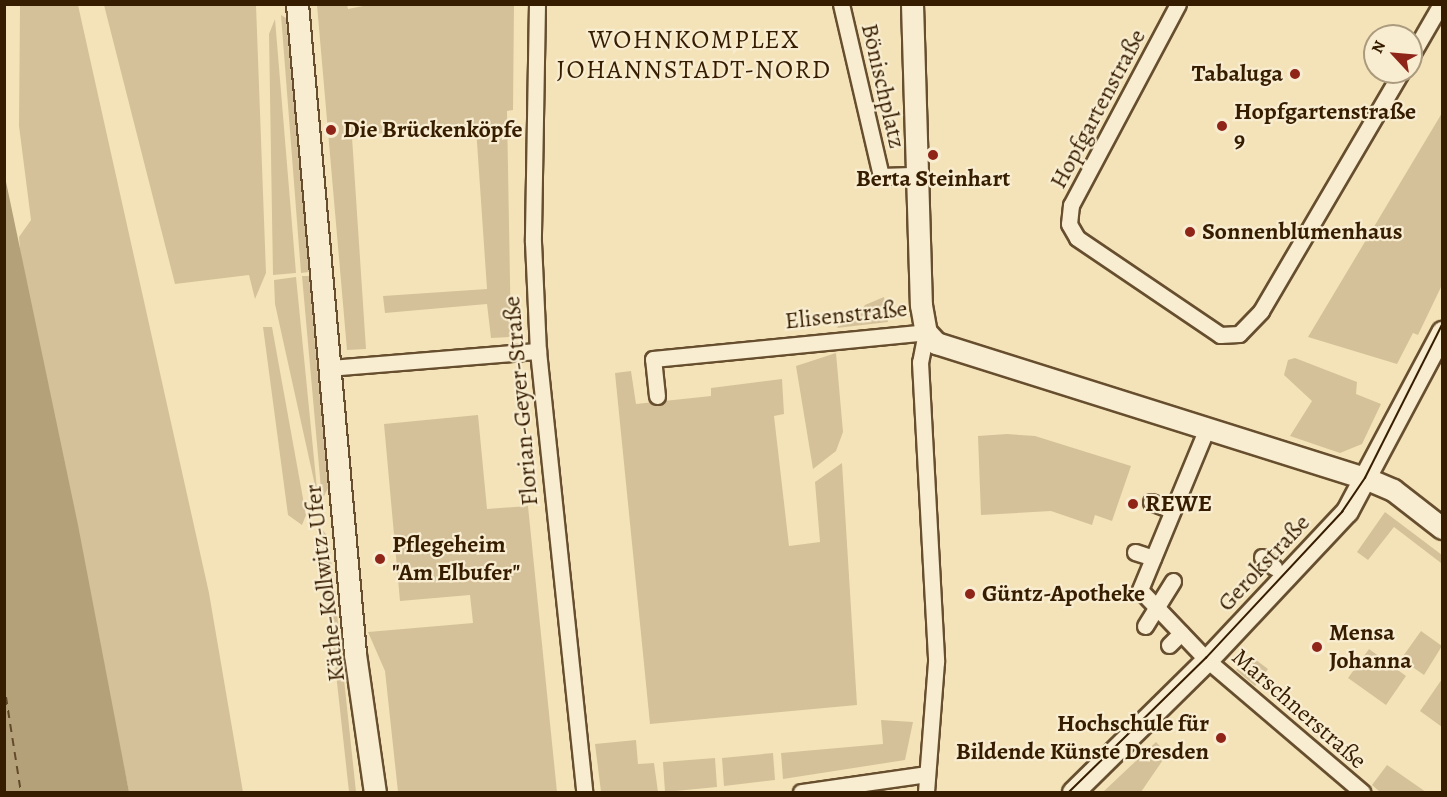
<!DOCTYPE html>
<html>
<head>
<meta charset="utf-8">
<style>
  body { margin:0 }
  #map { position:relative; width:1447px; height:797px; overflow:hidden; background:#f4e3b8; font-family:Alegreya,serif }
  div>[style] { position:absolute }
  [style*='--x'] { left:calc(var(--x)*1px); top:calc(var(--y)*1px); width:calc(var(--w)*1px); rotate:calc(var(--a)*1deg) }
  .green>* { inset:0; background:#d4c199 }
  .water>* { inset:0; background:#b4a079 }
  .ferry>* { height:1.5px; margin-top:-0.75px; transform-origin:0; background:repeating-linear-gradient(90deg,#634b2a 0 8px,transparent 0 14px) }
  .roads { filter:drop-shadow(2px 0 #664e2e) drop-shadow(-2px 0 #664e2e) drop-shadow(0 2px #664e2e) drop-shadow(0 -2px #664e2e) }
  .street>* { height:15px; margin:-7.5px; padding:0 7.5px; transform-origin:7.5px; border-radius:7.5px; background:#f8edd1 }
  .secondary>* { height:21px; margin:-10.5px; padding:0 10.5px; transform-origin:10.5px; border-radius:10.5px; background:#f8edd1 }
  .tram>* { height:1.5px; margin:-0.75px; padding:0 0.75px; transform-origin:0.75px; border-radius:0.75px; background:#371d00 }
  .dots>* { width:16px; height:16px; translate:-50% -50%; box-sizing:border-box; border:3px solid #f8edd1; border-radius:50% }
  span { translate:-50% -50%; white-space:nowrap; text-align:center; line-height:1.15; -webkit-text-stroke:4.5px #f8edd1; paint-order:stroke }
  .poi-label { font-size:24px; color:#371d00; font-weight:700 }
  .right { translate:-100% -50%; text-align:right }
  .left { translate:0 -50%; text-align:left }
  .street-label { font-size:24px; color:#371d00 }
  .neighbourhood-label { font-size:26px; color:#371d00; letter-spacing:1.5px }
  .frame { position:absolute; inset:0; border:6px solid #371d00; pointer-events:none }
  .north { position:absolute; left:1363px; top:24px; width:60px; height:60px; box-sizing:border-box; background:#f8edd1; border:2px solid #ab9a7d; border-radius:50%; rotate:296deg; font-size:16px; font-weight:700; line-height:24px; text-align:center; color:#371d00 }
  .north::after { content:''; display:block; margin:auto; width:21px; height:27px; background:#8f2418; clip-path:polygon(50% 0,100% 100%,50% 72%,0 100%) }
</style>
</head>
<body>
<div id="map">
  <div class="green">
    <i style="clip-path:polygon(20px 5px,78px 5px,209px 593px,243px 792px,129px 792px,22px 274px,19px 237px,31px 220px,19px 126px)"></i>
    <i style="clip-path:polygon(104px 5px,256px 5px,266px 273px,255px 299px,249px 275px,175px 284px)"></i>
    <i style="clip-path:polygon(368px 5px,514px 5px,513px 110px,507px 111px,511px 337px,491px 338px,487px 304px,385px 313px,383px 296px,487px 289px,476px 128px,372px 134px,352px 137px,366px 349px,347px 350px,317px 5px,347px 5px,348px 9px)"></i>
    <i style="clip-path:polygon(281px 15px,286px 18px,309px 272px,301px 273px)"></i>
    <i style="clip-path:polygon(275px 19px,296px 273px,273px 275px,269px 34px)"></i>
    <i style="clip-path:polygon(1442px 113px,1442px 285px,1418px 335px,1413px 333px,1397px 364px,1308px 337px)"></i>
    <i style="clip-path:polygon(302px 276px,309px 276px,328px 488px,322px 500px)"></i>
    <i style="clip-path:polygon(296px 277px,318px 499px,275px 304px,274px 280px)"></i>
    <i style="clip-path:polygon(884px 297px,888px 322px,837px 328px,841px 321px,857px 320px,865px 305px)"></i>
    <i style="clip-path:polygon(263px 327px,272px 327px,306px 515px,302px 525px,288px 515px)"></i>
    <i style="clip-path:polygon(836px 353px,843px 432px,836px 451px,813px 469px,796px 366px)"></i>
    <i style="clip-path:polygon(1295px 358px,1357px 382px,1356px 394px,1381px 404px,1362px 444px,1340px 453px,1290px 436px,1312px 401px,1284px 375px,1288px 360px)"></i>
    <i style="clip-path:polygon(631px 371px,636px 404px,711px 396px,711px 388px,782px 379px,784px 414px,774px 416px,789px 546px,820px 542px,815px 482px,842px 463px,857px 705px,650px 724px,615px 373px)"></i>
    <i style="clip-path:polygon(478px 415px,487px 509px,528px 506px,557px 792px,398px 792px,385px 671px,368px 632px,473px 623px,470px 595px,400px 601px,384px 424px)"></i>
    <i style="clip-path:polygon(1007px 434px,1035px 436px,1131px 466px,1112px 521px,1095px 515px,1092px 525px,1051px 511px,981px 515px,978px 436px)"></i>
    <i style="clip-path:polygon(1385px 512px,1442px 555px,1441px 563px,1394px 527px,1368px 560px,1357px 552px)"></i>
    <i style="clip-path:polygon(320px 527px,329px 538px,356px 792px,349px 792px)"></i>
    <i style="clip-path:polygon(1421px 631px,1442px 646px,1424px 675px,1401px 659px)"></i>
    <i style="clip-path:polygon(1369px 649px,1406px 676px,1386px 705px,1348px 678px)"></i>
    <i style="clip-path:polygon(1252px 657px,1268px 669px,1255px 686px,1236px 670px)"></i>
    <i style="clip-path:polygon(1442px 679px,1442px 727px,1420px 711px)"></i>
    <i style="clip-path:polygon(881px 720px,913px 722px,905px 760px,783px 779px,781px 753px,883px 744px)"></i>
    <i style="clip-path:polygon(636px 740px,638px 764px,654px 763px,658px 792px,601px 792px,595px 744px)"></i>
    <i style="clip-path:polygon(1156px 742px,1167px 754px,1141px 792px,1103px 792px)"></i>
    <i style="clip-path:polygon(773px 753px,775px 780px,724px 786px,722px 758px)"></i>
    <i style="clip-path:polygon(715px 758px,717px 787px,665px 792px,663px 762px)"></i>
    <i style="clip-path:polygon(1387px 765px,1390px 767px,1426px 792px,1380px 792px,1372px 785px)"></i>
  </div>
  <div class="water">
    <i style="clip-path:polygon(5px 177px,78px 525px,129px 792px,5px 792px)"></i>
  </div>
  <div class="ferry">
    <i style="--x:4;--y:683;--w:110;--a:81.1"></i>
  </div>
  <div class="roads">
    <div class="street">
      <i style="--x:537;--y:4;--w:238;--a:91"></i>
      <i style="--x:533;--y:242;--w:109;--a:87.4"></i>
      <i style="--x:538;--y:351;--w:443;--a:84"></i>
      <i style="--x:841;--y:4;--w:177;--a:76.9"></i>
      <i style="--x:881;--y:176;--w:38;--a:-2"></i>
      <i style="--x:1178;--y:4;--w:228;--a:118"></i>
      <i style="--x:1071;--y:205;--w:19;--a:96"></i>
      <i style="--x:1069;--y:224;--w:16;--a:60"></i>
      <i style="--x:1077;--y:238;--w:173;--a:34.1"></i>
      <i style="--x:1220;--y:335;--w:19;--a:-3"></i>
      <i style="--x:1239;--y:334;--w:32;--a:-46"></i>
      <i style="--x:1261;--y:311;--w:277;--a:-59.6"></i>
      <i style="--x:1411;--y:56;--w:60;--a:-60"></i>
      <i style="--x:329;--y:368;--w:210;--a:-4.7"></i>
      <i style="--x:657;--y:396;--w:37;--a:-96"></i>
      <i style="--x:653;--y:359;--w:274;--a:-5.6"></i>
      <i style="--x:926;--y:332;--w:31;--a:101"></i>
      <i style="--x:920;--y:362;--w:300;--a:86.9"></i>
      <i style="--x:936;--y:662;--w:130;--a:94.4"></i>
      <i style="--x:1207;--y:428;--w:175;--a:112.5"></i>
      <i style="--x:1140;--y:590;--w:97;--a:46.3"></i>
      <i style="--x:1207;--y:660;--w:204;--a:40.4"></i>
      <i style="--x:1151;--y:502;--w:22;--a:21"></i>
      <i style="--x:1135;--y:552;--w:19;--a:18"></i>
      <i style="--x:1262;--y:557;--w:16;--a:40"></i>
      <i style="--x:1145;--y:626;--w:53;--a:-58.1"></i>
      <i style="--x:1169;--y:645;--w:17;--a:-45"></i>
      <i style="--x:801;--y:792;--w:127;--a:-8.1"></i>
    </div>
    <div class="secondary">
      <i style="--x:297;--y:4;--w:653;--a:84.9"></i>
      <i style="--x:355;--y:654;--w:139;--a:81.8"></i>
      <i style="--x:912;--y:4;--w:301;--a:88.3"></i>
      <i style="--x:921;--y:305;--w:27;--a:80"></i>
      <i style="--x:926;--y:332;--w:15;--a:48"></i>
      <i style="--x:936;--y:343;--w:450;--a:17.5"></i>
      <i style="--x:1365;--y:478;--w:30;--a:23"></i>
      <i style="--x:1393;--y:490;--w:62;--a:37.8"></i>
      <i style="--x:1073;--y:792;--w:188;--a:-44.6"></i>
      <i style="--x:1207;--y:660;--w:204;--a:-46.8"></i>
      <i style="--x:1347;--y:511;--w:203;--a:-62"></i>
    </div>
  </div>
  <div class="tram">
    <i style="--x:1069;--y:792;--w:192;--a:-44.4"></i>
    <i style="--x:1206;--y:658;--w:200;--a:-47"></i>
    <i style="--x:1342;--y:512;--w:41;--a:-55.9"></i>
    <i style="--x:1365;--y:478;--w:171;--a:-63.3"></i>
  </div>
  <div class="dots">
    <i style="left:1295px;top:74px;background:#8f2418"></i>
    <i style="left:1222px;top:126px;background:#8f2418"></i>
    <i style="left:331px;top:130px;background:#8f2418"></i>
    <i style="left:933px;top:155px;background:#8f2418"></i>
    <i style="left:1190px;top:232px;background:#8f2418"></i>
    <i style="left:1133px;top:504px;background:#8f2418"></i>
    <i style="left:380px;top:559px;background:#8f2418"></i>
    <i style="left:970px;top:594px;background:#8f2418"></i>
    <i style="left:1317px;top:647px;background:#8f2418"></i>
    <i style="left:1221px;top:738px;background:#8f2418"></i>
  </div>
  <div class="poi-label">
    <span class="right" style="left:1283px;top:74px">Tabaluga</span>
    <span class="left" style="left:1234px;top:126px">Hopfgartenstraße<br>9</span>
    <span class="left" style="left:343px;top:130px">Die Brückenköpfe</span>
    <span style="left:933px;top:179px">Berta Steinhart</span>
    <span class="left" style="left:1202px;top:232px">Sonnenblumenhaus</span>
    <span class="left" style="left:1145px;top:504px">REWE</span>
    <span class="left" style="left:392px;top:559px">Pflegeheim<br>"Am Elbufer"</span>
    <span class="left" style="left:982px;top:594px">Güntz-Apotheke</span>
    <span class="left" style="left:1329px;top:647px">Mensa<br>Johanna</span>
    <span class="right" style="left:1209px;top:738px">Hochschule für<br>Bildende Künste Dresden</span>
  </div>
  <div class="street-label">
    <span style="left:883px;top:86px;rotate:77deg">Bönischplatz</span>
    <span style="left:1098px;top:109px;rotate:-62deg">Hopfgartenstraße</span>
    <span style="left:846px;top:315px;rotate:-6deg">Elisenstraße</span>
    <span style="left:521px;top:401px;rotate:-95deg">Florian-Geyer-Straße</span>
    <span style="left:1264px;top:563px;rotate:-47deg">Gerokstraße</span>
    <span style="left:325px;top:583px;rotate:-97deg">Käthe-Kollwitz-Ufer</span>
    <span style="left:1299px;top:709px;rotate:41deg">Marschnerstraße</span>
  </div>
  <div class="neighbourhood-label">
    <span style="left:694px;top:55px">WOHNKOMPLEX<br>JOHANNSTADT-NORD</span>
  </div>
  <div class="frame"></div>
  <div class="north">N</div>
</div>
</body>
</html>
